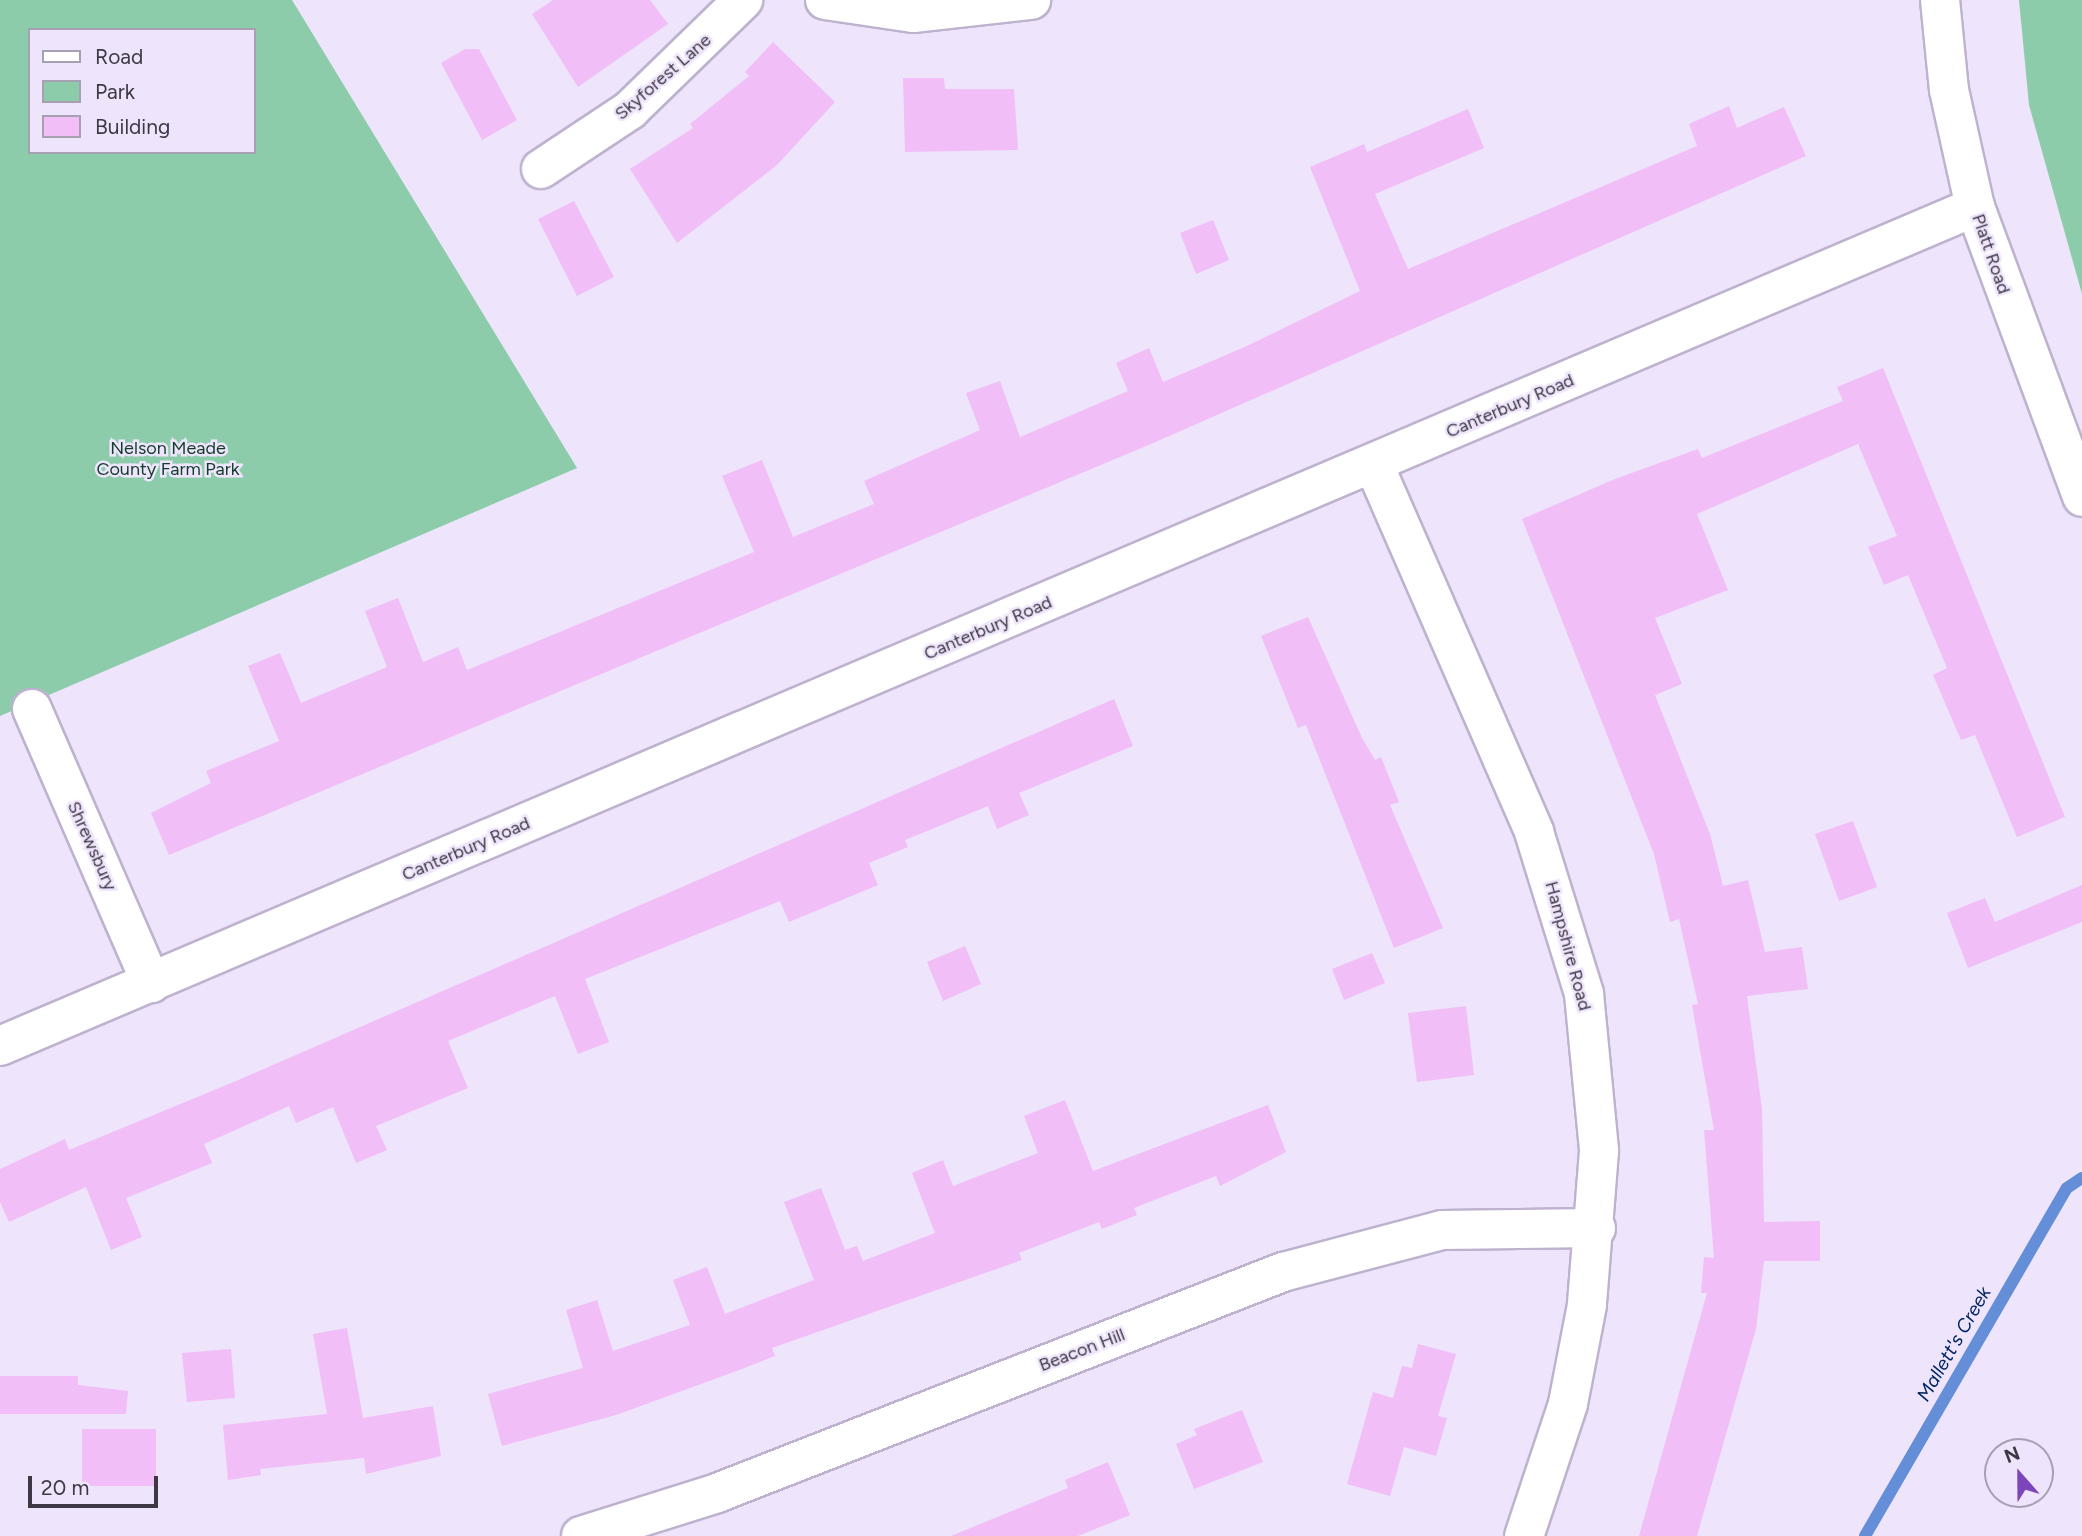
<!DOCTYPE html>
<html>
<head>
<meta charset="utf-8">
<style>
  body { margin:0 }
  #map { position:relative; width:2082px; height:1536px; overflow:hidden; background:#eee4fb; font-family:Figtree,sans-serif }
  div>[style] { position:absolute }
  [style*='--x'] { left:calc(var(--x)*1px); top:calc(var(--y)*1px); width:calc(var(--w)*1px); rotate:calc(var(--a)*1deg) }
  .green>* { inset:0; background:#8cccab }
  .stream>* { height:12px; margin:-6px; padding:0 6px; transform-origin:6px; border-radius:6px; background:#648ed7 }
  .building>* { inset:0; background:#f1bef8 }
  .roads { filter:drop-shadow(2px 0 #beb2ce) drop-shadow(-2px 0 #beb2ce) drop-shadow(0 2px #beb2ce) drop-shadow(0 -2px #beb2ce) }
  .street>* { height:38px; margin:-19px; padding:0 19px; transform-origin:19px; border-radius:19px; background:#fff }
  .secondary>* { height:38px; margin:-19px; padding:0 19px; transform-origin:19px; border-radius:19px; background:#fff }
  span { translate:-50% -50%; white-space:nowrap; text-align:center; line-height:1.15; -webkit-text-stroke:5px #eee4fb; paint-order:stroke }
  .street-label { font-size:18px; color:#3d3844 }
  .park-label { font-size:18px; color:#103c29 }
  .water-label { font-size:19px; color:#022565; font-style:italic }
  .legend { position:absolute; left:28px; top:28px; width:228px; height:126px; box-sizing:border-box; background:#eee4fb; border:2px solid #a79fb2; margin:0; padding:9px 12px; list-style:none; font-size:21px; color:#3d3844 }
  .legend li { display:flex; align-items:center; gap:14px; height:35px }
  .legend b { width:35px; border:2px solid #a79fb2 }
  .north { position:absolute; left:1984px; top:1438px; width:70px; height:70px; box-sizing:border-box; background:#eee4fb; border:2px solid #a79fb2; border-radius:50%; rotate:339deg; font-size:19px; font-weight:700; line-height:28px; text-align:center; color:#3d3844 }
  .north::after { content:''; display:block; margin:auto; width:24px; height:32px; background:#7c45bc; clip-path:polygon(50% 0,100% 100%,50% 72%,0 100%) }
  .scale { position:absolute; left:28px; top:1476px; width:130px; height:32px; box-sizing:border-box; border:4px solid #3d3844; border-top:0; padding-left:9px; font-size:21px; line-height:24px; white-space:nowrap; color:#3d3844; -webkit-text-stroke:5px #eee4fb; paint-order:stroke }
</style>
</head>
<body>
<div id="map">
  <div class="green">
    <i style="clip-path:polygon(evenodd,0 0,292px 0,577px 468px,0 716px,0 0,30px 30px,254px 30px,254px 152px,30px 152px,30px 30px)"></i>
    <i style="clip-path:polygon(2019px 0,2082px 0,2082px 294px,2029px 105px)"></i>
  </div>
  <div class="stream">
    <i style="--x:1865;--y:1536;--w:402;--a:-59.9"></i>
    <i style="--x:2067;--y:1188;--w:18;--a:-34"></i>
  </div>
  <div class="building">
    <i style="clip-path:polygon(553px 0,650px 0,668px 24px,578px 87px,532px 14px)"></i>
    <i style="clip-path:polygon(773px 42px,835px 102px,777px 165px,677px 243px,630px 169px,693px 128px,690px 124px,749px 76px,745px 72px)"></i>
    <i style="clip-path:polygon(465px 49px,479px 49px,517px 120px,482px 140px,441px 63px)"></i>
    <i style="clip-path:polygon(903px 78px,944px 78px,945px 89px,1014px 89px,1018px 150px,905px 152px)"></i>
    <i style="clip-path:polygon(1729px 106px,1737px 128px,1784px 107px,1806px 156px,1151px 444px,169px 855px,151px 813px,211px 783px,206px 771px,279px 741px,248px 666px,280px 653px,301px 703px,387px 667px,365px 611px,398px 598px,423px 662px,458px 647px,467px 670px,754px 552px,722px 476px,762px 460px,793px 537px,874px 504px,864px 481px,980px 430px,966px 393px,1000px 381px,1020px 437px,1128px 391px,1116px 363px,1149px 348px,1163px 382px,1247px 346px,1360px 291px,1310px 167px,1364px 144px,1367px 152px,1468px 109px,1484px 148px,1375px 194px,1408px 269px,1697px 146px,1689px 124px)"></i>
    <i style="clip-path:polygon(574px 201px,614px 277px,577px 296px,538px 219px)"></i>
    <i style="clip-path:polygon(1213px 220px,1229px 260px,1196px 274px,1180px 233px)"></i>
    <i style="clip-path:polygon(1883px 368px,2065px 817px,2017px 837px,1975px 735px,1961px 740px,1933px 675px,1947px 668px,1908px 575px,1884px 585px,1868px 547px,1897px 536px,1858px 444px,1697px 514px,1728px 590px,1655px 618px,1682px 684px,1655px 695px,1710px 834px,1723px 886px,1748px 880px,1765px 952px,1802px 947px,1808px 989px,1747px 996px,1762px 1109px,1764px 1222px,1820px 1221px,1820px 1261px,1764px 1261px,1756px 1329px,1697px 1536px,1639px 1536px,1707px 1293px,1701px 1293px,1704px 1257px,1714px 1258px,1704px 1130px,1714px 1130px,1692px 1005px,1698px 1004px,1679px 919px,1670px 922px,1654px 854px,1522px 519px,1615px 479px,1698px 449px,1702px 458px,1843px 401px,1837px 387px)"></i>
    <i style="clip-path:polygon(1308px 617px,1362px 738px,1375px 760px,1381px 757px,1399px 802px,1390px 805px,1443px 928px,1394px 948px,1306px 725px,1298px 728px,1261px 636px)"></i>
    <i style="clip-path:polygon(1114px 699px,1133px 746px,1019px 793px,1029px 815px,997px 829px,988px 806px,905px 840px,908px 847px,869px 863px,878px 885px,789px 922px,780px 901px,585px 979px,609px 1042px,578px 1054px,555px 996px,448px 1041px,468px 1088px,376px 1126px,387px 1150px,356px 1163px,333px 1107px,296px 1123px,289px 1106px,204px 1144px,212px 1163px,126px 1198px,142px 1237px,111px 1250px,86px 1187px,9px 1222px,0 1202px,0 1169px,65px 1139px,69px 1150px,236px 1081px)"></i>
    <i style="clip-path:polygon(1853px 821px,1877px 887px,1839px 901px,1815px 834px)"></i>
    <i style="clip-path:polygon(2082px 885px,2082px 922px,1968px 968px,1947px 913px,1985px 898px,1995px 922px)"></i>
    <i style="clip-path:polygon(965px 946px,981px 984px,943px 1001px,927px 962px)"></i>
    <i style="clip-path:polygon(1372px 953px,1385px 983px,1344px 1000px,1332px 969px)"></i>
    <i style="clip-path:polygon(1466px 1006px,1474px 1075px,1417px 1082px,1408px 1013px)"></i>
    <i style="clip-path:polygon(1065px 1100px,1093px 1171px,1268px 1105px,1286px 1152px,1220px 1186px,1216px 1176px,1134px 1208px,1137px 1215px,1102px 1229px,1099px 1222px,1019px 1253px,1022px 1260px,772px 1348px,775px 1356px,742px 1369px,616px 1415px,502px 1446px,488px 1394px,583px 1368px,566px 1310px,597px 1300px,613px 1351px,690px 1325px,673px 1280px,707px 1267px,725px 1314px,814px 1280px,784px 1202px,821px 1188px,845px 1250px,857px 1246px,863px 1261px,935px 1233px,912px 1173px,943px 1160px,953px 1186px,1038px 1153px,1024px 1116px)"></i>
    <i style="clip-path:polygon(347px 1328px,363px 1418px,433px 1406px,441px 1456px,366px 1474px,364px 1458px,260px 1469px,261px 1475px,228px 1480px,223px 1425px,327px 1414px,313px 1334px)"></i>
    <i style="clip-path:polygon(1418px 1344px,1456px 1354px,1438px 1416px,1447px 1418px,1436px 1456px,1404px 1447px,1390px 1496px,1347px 1484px,1373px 1392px,1393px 1398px,1402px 1366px,1412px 1368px)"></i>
    <i style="clip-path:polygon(231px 1349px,235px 1398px,187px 1402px,182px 1353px)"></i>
    <i style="clip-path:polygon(0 1376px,78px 1376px,78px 1385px,128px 1391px,126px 1414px,0 1414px)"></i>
    <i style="clip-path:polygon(1242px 1410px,1263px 1462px,1194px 1489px,1176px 1444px,1197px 1435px,1194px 1429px)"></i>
    <i style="clip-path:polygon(82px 1429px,156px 1429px,156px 1486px,82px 1486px)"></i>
    <i style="clip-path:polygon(1108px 1462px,1130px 1515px,1078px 1536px,951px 1536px,1068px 1488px,1065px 1480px)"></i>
  </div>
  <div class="roads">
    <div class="street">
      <i style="--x:825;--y:0;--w:89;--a:8.4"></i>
      <i style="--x:913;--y:13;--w:119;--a:-6.3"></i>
      <i style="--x:541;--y:169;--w:107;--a:-33.5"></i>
      <i style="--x:630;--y:110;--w:158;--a:-44.2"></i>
      <i style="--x:1374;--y:465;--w:400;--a:66.4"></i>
      <i style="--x:1534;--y:832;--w:170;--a:72.8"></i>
      <i style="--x:1584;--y:994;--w:158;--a:84.5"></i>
      <i style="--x:1599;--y:1151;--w:154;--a:94.5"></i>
      <i style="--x:1587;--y:1305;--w:101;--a:100.9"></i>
      <i style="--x:1568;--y:1404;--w:139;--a:108.4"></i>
      <i style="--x:32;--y:709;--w:299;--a:66.5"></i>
      <i style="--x:0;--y:1046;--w:2146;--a:-23.02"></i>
      <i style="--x:581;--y:1536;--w:143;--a:-17.5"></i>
      <i style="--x:717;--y:1493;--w:608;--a:-21.33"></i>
      <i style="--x:1283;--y:1272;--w:164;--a:-14.8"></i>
      <i style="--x:1442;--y:1230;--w:154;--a:-0.7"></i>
    </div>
    <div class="secondary">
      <i style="--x:1940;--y:0;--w:90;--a:84.3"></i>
      <i style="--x:1949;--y:90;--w:120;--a:77.5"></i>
      <i style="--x:1975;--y:207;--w:309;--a:69.7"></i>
    </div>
  </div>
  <div class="street-label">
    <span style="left:663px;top:77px;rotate:-41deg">Skyforest Lane</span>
    <span style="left:1991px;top:254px;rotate:71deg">Platt Road</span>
    <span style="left:1510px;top:406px;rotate:-23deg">Canterbury Road</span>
    <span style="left:988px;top:628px;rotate:-23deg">Canterbury Road</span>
    <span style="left:92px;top:846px;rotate:66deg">Shrewsbury</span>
    <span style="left:466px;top:849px;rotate:-23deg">Canterbury Road</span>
    <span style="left:1568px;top:946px;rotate:75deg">Hampshire Road</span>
    <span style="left:1082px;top:1350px;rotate:-21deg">Beacon Hill</span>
  </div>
  <div class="park-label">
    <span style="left:168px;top:459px">Nelson Meade<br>County Farm Park</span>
  </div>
  <div class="water-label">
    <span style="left:1954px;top:1344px;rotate:-60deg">Mallett's Creek</span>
  </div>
  <ul class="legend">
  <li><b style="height:9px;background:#fff"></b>Road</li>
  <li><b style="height:19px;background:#8cccab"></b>Park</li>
  <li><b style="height:19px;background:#f1bef8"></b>Building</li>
  </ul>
  <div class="north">N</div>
  <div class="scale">20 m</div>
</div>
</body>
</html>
